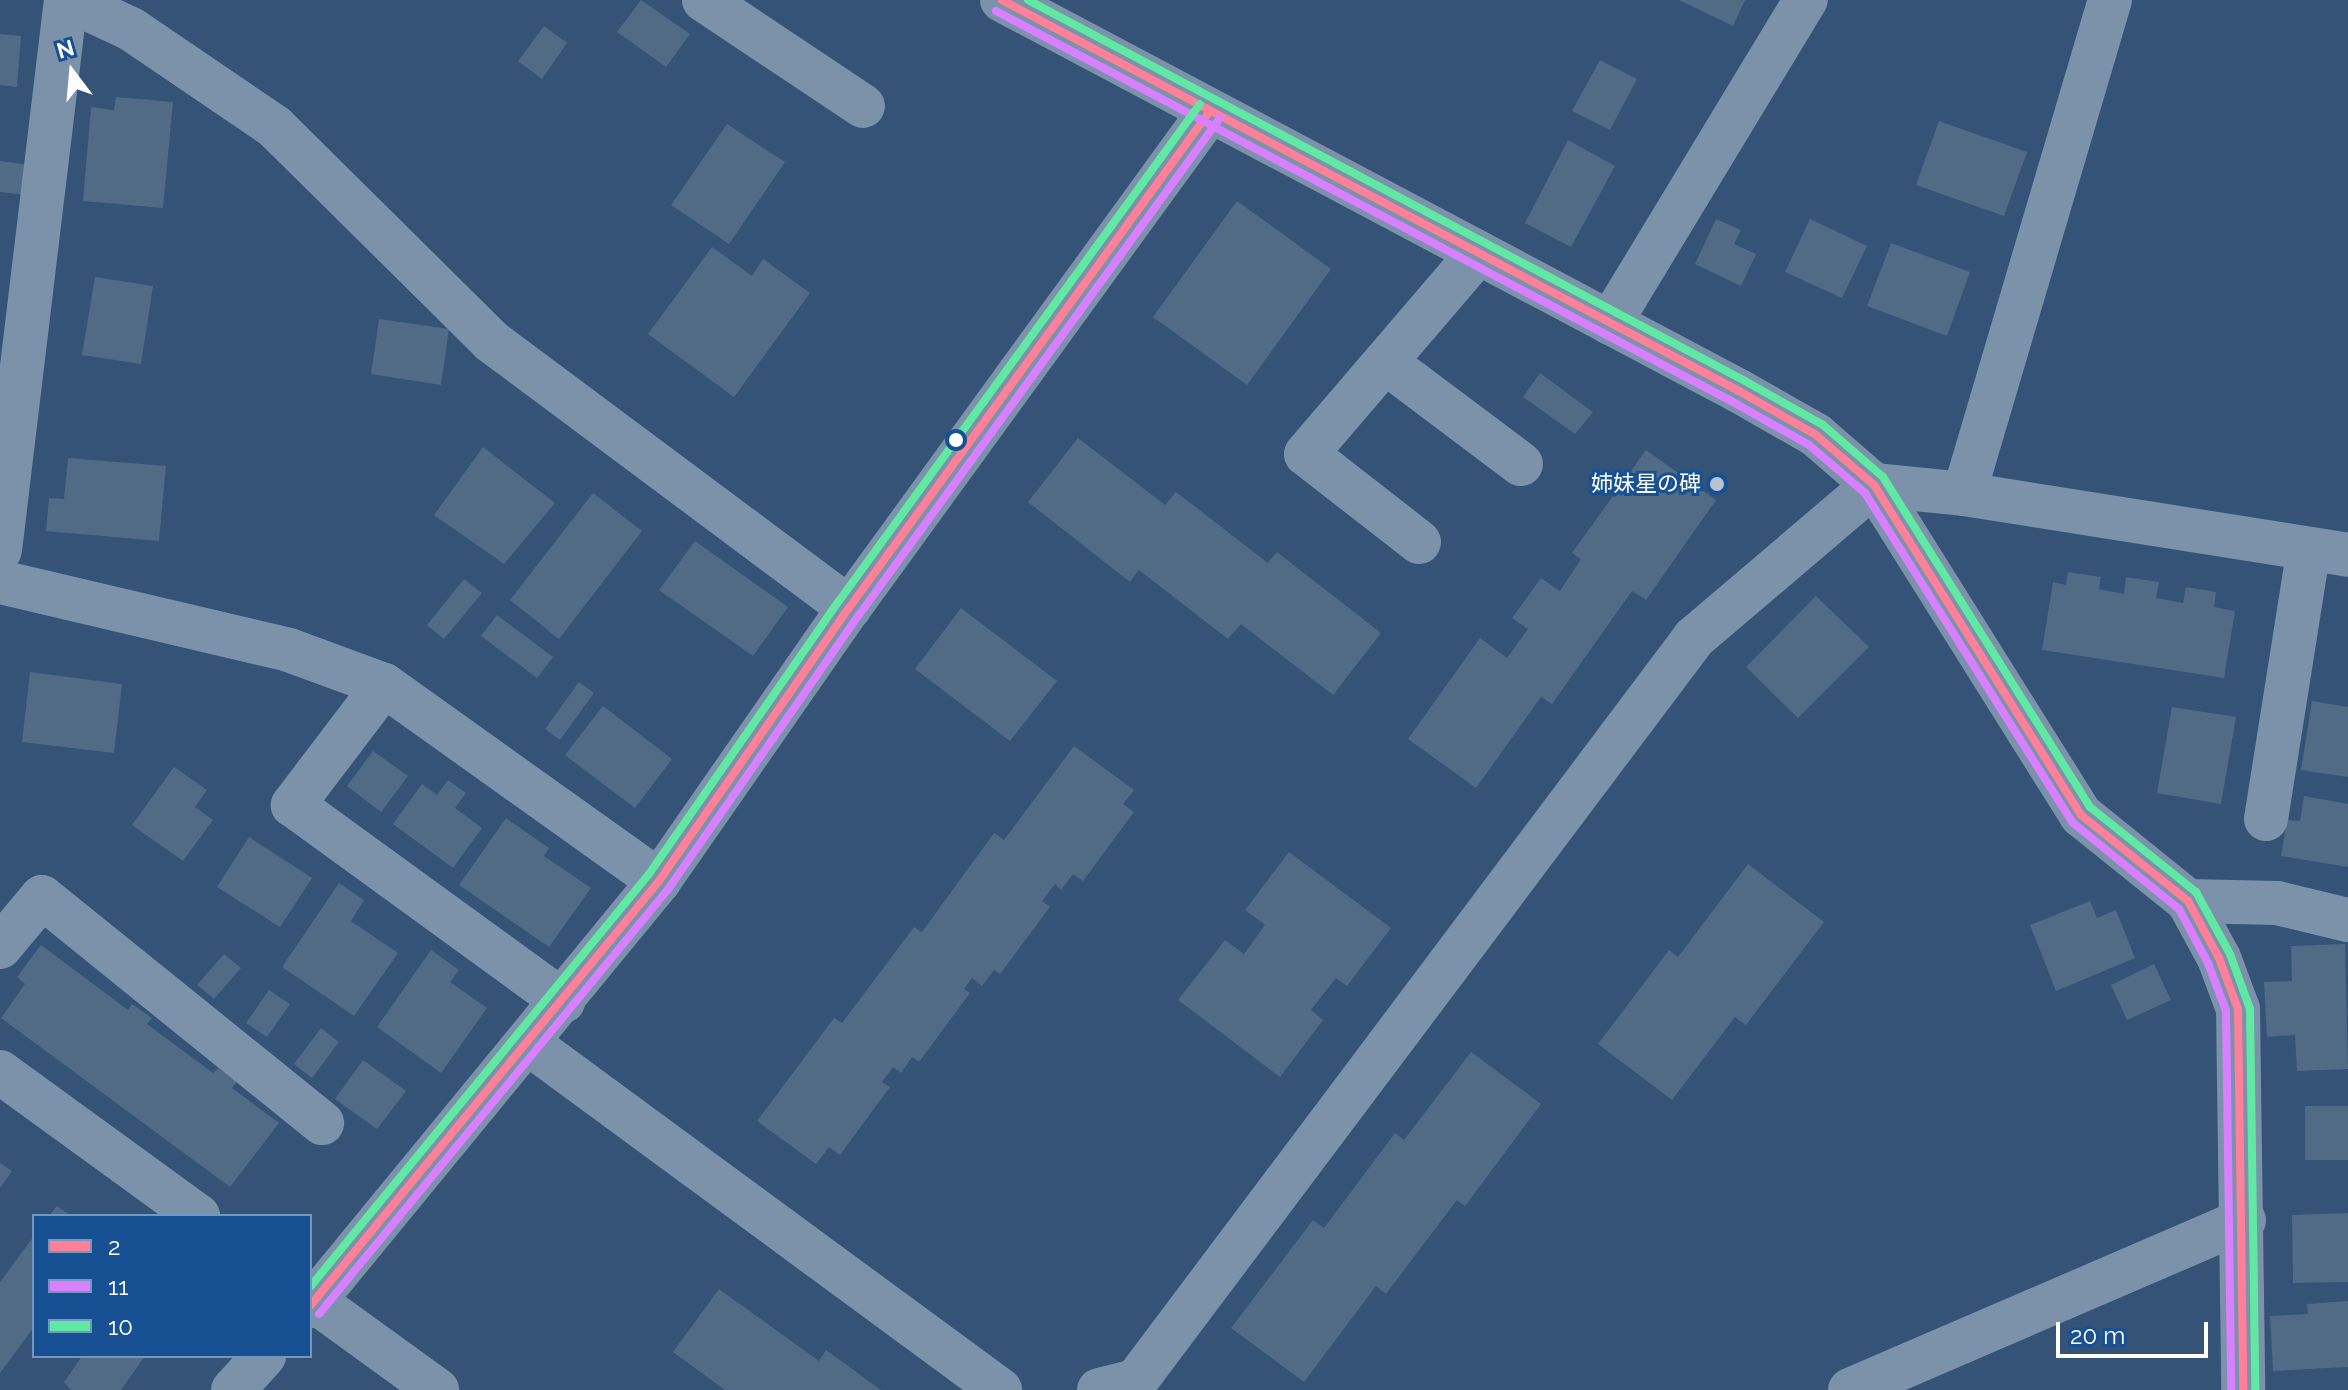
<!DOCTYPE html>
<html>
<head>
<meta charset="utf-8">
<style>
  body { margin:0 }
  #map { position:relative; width:2348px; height:1390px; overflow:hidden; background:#345377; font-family:Raleway,"Noto Sans JP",sans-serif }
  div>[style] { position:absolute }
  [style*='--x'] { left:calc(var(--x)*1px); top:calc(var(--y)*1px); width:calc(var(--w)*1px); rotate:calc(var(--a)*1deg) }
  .building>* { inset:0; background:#516a86 }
  .minor>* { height:44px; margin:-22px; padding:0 22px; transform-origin:22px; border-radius:22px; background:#7c92aa }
  .bus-1>* { height:8px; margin:-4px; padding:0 4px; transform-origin:4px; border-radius:4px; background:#ff8098 }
  .bus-2>* { height:8px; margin:-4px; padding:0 4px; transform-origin:4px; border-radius:4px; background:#d880ff }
  .bus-3>* { height:8px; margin:-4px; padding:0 4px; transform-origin:4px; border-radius:4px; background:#60e9a3 }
  .dots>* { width:22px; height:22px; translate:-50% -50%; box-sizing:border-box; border:4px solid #185193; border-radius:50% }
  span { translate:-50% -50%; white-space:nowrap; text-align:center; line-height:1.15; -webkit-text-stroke:6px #185193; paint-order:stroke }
  .poi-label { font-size:22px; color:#fff }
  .right { translate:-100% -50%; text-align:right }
  .legend { position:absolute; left:32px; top:1214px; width:280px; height:144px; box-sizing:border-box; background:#185193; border:2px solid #7497be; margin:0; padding:10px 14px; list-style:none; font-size:24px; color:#fff }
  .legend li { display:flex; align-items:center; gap:16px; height:40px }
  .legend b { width:40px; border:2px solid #7497be }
  .north { position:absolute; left:32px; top:32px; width:80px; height:80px; -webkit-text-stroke:6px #185193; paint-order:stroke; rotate:344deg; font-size:22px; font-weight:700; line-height:32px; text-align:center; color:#fff }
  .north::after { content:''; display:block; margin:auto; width:28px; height:36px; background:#fff; clip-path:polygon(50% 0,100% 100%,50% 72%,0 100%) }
  .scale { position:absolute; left:2056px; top:1322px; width:152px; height:36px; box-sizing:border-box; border:4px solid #fff; border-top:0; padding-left:10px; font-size:24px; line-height:28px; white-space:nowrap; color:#fff; -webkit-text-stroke:6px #185193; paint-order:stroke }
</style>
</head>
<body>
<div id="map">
  <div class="building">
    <i style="clip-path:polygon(641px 0,690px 34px,666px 67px,617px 32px)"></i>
    <i style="clip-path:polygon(1679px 0,1745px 0,1733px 26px)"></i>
    <i style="clip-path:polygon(544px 26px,567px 43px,542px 79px,518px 61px)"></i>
    <i style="clip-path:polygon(0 34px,21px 36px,17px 87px,0 85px)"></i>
    <i style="clip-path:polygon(1600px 60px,1637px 79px,1610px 130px,1572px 111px)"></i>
    <i style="clip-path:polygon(116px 97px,173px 102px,163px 208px,83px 201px,91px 107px,114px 110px)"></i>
    <i style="clip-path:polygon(1939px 121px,2027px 152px,2004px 216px,1916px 185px)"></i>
    <i style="clip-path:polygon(727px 124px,785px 162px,729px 244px,671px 205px)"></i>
    <i style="clip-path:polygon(1568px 140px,1615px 166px,1571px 247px,1525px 223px)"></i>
    <i style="clip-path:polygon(0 161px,30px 165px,26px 195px,0 192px)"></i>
    <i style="clip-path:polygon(1237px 201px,1331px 269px,1247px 385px,1153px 317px)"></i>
    <i style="clip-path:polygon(1716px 219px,1741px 230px,1734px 244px,1756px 254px,1741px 286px,1695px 264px)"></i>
    <i style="clip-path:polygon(1810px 219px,1867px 246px,1842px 298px,1785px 272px)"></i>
    <i style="clip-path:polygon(1891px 243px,1970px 272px,1947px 336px,1867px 306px)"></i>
    <i style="clip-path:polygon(712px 247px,752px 276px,763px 259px,810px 293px,734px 397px,648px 334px)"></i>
    <i style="clip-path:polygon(95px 277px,153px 286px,141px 364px,82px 355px)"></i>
    <i style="clip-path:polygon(379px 319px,449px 329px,441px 385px,371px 374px)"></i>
    <i style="clip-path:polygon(1540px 373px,1593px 412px,1575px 434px,1523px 397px)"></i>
    <i style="clip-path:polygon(1078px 438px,1165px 505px,1176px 492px,1268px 563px,1277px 552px,1381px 633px,1333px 695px,1241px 624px,1228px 639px,1139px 570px,1130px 582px,1028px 502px)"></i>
    <i style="clip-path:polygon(483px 447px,555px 503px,504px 564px,434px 515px)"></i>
    <i style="clip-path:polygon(1646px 450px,1716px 500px,1646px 600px,1632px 591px,1552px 704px,1541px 697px,1476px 788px,1408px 739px,1480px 638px,1507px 658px,1528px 629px,1512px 618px,1541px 578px,1560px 591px,1581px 559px,1572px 553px)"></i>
    <i style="clip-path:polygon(68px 458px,166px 466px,159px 541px,46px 531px,49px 498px,64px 499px)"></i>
    <i style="clip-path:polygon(593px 493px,642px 531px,559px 639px,510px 600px)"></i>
    <i style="clip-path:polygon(695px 541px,788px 607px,753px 656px,659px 590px)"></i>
    <i style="clip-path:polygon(2068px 572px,2101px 577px,2099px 589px,2124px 594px,2126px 577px,2159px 582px,2156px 598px,2183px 603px,2186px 587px,2216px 592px,2214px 607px,2235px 611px,2224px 678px,2042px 650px,2053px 582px,2066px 585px)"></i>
    <i style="clip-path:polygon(464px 579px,482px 593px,444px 639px,427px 625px)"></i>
    <i style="clip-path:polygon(1816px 596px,1869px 647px,1798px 718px,1746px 667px)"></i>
    <i style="clip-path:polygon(961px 608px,1057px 681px,1010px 741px,915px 669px)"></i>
    <i style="clip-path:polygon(497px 615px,553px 657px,537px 678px,481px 636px)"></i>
    <i style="clip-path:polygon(30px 672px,122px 684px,114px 753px,22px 742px)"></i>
    <i style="clip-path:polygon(579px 682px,594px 693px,560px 740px,545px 729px)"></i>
    <i style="clip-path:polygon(2312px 701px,2348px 707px,2348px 777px,2301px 770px)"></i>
    <i style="clip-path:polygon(603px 706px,672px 759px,635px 808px,565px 755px)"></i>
    <i style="clip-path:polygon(2172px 707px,2236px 717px,2221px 804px,2157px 793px)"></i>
    <i style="clip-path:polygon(1074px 746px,1134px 790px,1123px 804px,1134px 812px,1083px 881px,1073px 874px,1061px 890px,1055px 884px,1042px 901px,1050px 907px,1000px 974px,994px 970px,982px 986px,972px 978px,964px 989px,970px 993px,919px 1062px,912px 1057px,901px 1073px,893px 1067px,882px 1082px,890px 1087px,840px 1155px,829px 1147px,816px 1164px,757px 1121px,834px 1018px,842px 1023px,914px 927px,922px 932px,994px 833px,1004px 840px)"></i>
    <i style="clip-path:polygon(373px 751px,408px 776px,381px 812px,347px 786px)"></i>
    <i style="clip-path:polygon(174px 767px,207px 790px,195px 807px,213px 820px,183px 861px,132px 825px)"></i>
    <i style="clip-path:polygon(448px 780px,466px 793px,455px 808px,482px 828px,453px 868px,393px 824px,422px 784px,437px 795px)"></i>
    <i style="clip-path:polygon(2304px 796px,2348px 804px,2348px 867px,2281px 856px,2287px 820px,2300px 821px)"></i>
    <i style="clip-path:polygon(506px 818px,549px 848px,544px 856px,591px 888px,549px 947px,459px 885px)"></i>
    <i style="clip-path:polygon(249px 837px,312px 878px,280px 927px,217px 887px)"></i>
    <i style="clip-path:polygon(1289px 852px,1391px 928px,1347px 986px,1336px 978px,1311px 1010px,1323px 1020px,1280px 1077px,1178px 1000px,1225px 940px,1244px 954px,1265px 925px,1245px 910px)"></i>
    <i style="clip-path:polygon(1748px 864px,1824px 922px,1746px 1025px,1735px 1017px,1672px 1100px,1598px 1044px,1669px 950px,1678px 957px)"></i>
    <i style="clip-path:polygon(339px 883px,364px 900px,351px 921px,398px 953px,354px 1016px,282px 967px)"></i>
    <i style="clip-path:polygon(2090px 901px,2097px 918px,2116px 910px,2135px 958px,2056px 991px,2030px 925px)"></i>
    <i style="clip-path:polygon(2345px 944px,2348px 1069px,2297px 1071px,2295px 1035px,2267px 1037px,2264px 982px,2292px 981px,2291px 946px)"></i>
    <i style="clip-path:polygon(41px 945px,128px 1010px,132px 1004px,152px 1018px,147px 1024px,213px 1073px,218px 1068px,237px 1081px,232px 1088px,279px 1123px,230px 1187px,1px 1018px,25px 984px,17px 977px)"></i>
    <i style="clip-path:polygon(431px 950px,459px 970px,450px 982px,487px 1008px,441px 1073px,377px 1027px)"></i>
    <i style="clip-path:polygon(224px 954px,241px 968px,214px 999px,197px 985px)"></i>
    <i style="clip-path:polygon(2154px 964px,2171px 1000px,2127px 1020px,2111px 985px)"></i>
    <i style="clip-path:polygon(269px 990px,290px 1004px,267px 1037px,246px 1023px)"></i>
    <i style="clip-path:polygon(321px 1028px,339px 1042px,312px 1078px,294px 1064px)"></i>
    <i style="clip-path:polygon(1471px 1052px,1541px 1104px,1465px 1206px,1457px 1200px,1386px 1294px,1376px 1286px,1304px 1382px,1231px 1328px,1313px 1220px,1324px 1228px,1395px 1133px,1404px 1140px)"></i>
    <i style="clip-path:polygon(363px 1060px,406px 1091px,377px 1129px,335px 1099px)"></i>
    <i style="clip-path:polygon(2305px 1106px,2348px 1106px,2348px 1160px,2305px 1160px)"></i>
    <i style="clip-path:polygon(0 1163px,12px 1171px,0 1188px)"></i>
    <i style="clip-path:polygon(57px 1206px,71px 1216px,49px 1216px)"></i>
    <i style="clip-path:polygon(2348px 1213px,2348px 1282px,2293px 1283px,2292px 1215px)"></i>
    <i style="clip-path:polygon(34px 1236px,34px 1327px,0 1373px,0 1282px)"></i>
    <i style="clip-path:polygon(719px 1289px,819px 1361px,826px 1350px,881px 1390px,725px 1390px,673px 1352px)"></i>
    <i style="clip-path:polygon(2348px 1301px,2348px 1367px,2273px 1371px,2270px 1316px,2308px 1314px,2307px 1304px)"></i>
    <i style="clip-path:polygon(82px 1356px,145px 1356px,121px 1390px,71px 1390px,64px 1382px)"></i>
  </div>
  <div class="minor">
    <i style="--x:69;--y:0;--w:68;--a:25.1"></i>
    <i style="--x:131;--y:29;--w:174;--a:34.2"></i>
    <i style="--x:275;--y:127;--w:304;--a:44.7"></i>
    <i style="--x:491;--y:341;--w:447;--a:36.7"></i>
    <i style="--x:704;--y:0;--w:191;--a:33.7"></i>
    <i style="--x:1002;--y:0;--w:834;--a:27.95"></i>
    <i style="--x:1739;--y:391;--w:89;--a:29.7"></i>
    <i style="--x:1816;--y:435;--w:77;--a:40.8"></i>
    <i style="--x:1874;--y:485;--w:390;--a:57.9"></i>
    <i style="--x:2081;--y:815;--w:137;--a:38.8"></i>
    <i style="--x:2188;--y:901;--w:65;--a:61.5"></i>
    <i style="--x:2219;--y:958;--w:54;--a:69.6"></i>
    <i style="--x:2238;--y:1009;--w:381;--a:89.2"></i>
    <i style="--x:1610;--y:323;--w:378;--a:-58.8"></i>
    <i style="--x:1385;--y:362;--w:170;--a:36.9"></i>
    <i style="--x:1964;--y:494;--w:515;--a:-73.54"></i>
    <i style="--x:1419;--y:542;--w:143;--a:-142.1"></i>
    <i style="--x:1306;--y:454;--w:265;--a:-49.4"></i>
    <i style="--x:0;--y:550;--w:554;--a:-83.16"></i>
    <i style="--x:0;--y:582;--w:297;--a:13.2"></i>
    <i style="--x:289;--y:650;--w:101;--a:20.2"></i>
    <i style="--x:384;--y:685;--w:338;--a:35.5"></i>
    <i style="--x:384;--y:685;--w:151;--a:127.2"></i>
    <i style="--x:293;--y:805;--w:334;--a:36"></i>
    <i style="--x:2266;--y:819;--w:273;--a:-81"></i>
    <i style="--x:2188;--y:901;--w:89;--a:1.3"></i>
    <i style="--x:2277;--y:903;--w:73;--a:13.5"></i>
    <i style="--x:0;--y:947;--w:65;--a:-50"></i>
    <i style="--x:42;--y:897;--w:360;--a:38.9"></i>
    <i style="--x:528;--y:1043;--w:586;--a:36.32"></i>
    <i style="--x:0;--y:1072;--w:245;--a:36"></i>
    <i style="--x:310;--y:1298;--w:157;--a:35.9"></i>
    <i style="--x:310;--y:1306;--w:550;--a:-50.61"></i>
    <i style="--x:659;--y:881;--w:333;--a:-55.2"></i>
    <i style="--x:849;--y:608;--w:614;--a:-54.01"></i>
    <i style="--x:233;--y:1390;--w:46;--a:-47.6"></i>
    <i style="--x:1099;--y:1390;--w:38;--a:-14"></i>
    <i style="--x:1136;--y:1381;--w:929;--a:-53.09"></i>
    <i style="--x:1694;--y:638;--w:236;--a:-40.4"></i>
    <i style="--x:1874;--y:485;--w:90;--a:5.7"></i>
    <i style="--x:1964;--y:494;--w:389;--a:9"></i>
    <i style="--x:1850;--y:1390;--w:429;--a:-23.3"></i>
  </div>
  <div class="bus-1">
    <i style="--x:1002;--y:0;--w:834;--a:27.95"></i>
    <i style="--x:1739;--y:391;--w:89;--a:29.7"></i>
    <i style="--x:1816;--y:435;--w:77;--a:40.8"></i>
    <i style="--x:1874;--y:485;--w:390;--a:57.9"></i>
    <i style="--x:2081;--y:815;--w:137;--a:38.8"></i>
    <i style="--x:2188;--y:901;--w:65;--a:61.5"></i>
    <i style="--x:2219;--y:958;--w:54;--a:69.6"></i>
    <i style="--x:2238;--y:1009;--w:381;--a:89.2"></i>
    <i style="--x:310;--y:1306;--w:550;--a:-50.61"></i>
    <i style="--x:659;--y:881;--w:333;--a:-55.2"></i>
    <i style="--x:849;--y:608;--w:614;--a:-54.01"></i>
  </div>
  <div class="bus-2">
    <i style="--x:996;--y:11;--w:834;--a:27.95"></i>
    <i style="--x:1733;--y:402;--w:87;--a:29.5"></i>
    <i style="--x:1809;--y:445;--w:74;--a:40.6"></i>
    <i style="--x:1865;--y:493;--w:389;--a:57.8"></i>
    <i style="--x:2072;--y:822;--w:138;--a:39.1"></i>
    <i style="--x:2179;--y:909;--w:61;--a:61.8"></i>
    <i style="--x:2208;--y:963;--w:51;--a:69.4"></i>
    <i style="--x:2226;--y:1011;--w:379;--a:89.2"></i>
    <i style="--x:319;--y:1314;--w:551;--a:-50.59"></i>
    <i style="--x:669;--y:888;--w:333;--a:-55.2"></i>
    <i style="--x:859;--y:615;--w:614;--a:-54.01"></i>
  </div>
  <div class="bus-3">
    <i style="--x:1028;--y:0;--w:812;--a:27.99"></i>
    <i style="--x:1745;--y:381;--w:90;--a:29.4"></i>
    <i style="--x:1823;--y:425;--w:79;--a:40.9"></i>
    <i style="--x:1883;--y:477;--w:390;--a:57.9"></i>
    <i style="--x:2090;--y:807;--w:136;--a:38.7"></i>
    <i style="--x:2196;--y:892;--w:71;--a:61.3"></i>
    <i style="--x:2230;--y:954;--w:59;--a:70"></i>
    <i style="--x:2250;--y:1009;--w:381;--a:89.2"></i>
    <i style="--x:310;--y:1287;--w:534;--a:-50.62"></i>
    <i style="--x:649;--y:874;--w:333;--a:-55.2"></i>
    <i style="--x:839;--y:601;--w:614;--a:-54.01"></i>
  </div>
  <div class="dots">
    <i style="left:956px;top:440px;background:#fff"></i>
    <i style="left:1717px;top:484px;background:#b8c3cf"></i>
  </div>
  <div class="poi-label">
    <span class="right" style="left:1701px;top:484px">姉妹星の碑</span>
  </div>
  <ul class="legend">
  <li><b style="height:10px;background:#ff8098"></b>2</li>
  <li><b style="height:10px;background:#d880ff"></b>11</li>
  <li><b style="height:10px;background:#60e9a3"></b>10</li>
  </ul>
  <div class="north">N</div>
  <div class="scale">20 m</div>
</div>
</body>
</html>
